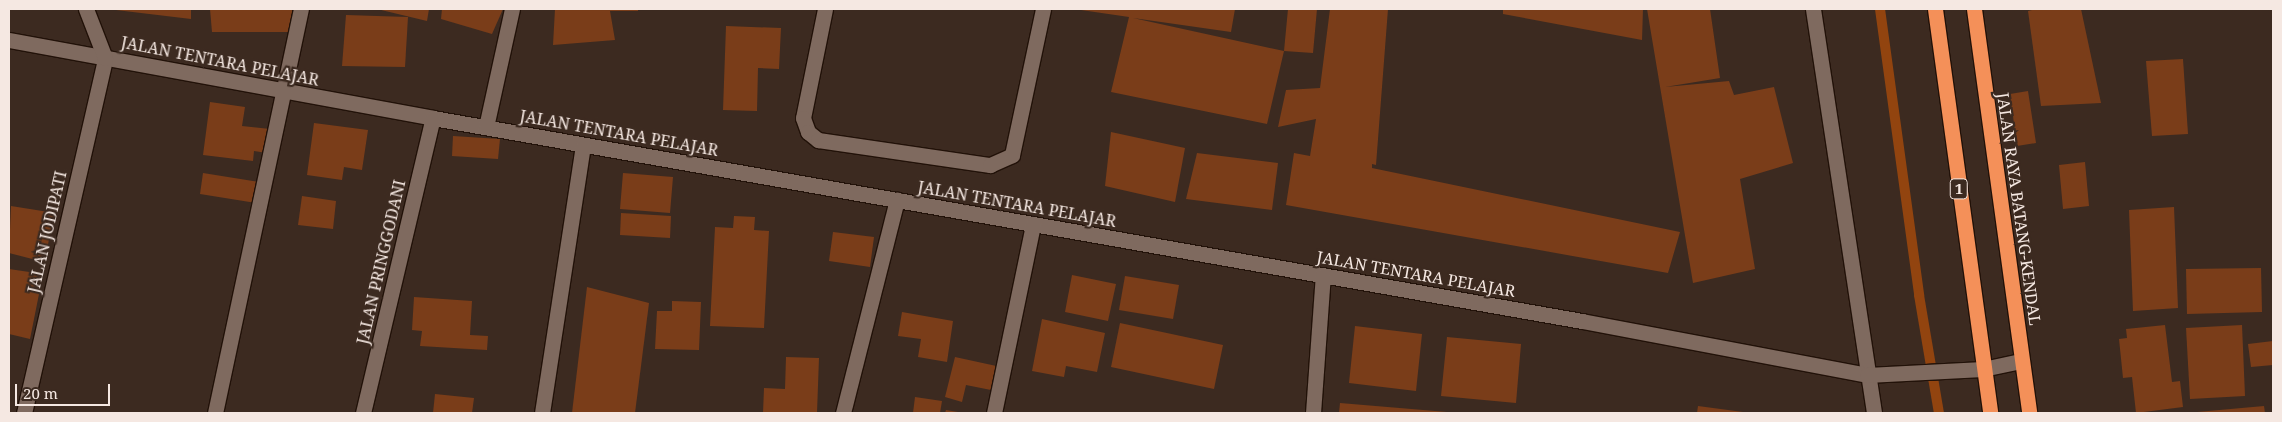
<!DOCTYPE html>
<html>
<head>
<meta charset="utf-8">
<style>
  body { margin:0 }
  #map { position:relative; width:2282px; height:422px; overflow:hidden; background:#3c2a20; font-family:"Noto Serif",serif }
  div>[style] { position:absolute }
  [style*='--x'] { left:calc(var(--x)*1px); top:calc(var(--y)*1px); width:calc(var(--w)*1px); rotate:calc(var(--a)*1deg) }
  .stream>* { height:10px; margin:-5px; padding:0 5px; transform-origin:5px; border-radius:5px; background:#92440f }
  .building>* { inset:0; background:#7a3d19 }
  .roads { filter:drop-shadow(1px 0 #221209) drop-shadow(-1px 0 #221209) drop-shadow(0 1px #221209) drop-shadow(0 -1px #221209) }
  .street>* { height:15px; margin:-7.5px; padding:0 7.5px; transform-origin:7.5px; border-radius:7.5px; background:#7f6a5f }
  .highway>* { height:15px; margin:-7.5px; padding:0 7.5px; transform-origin:7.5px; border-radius:7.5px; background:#f49059 }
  span { translate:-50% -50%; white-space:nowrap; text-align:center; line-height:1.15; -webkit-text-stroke:4.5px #3c2a20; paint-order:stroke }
  .shield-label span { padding:1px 4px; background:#3c2a20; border:1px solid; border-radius:4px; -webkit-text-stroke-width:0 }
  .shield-label { font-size:15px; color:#f5e8e2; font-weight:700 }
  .street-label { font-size:16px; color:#f5e8e2 }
  .frame { position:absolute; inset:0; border:10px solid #f5e8e2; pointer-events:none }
  .scale { position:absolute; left:15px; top:384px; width:95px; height:22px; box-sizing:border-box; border:2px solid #f5e8e2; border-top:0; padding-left:6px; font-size:15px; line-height:18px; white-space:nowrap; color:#f5e8e2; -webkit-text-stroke:4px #3c2a20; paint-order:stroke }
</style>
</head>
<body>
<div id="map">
  <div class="stream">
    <i style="--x:1880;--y:9;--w:289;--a:82.2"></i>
    <i style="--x:1919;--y:295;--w:120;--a:80.4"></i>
  </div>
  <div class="building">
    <i style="clip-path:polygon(116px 9px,191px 9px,191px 19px,116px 10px)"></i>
    <i style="clip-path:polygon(210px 9px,295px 9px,291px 32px,212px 32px)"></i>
    <i style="clip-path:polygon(377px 9px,429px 9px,427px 21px)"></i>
    <i style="clip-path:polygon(442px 9px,503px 9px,492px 34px,441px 19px)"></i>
    <i style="clip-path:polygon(555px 9px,638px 9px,638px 11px,610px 11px,615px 40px,553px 45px)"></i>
    <i style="clip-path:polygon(1235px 9px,1231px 32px,1133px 18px,1284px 51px,1288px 9px,1317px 9px,1313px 53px,1284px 51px,1267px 124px,1111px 92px,1129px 17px,1081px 10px)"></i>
    <i style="clip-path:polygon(1330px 9px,1388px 9px,1376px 165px,1372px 164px,1372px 168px,1680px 232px,1668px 273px,1286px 205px,1294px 153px,1310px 156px,1316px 119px,1278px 127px,1286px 90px,1320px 88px)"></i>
    <i style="clip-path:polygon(1503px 9px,1643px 9px,1642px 40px,1503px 14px)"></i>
    <i style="clip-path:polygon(1647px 9px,1710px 9px,1720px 78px,1665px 87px,1729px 81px,1734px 95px,1774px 87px,1793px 163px,1740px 179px,1755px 269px,1693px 283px)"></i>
    <i style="clip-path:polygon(2036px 9px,2081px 9px,2101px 103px,2041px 106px,2028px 11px)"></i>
    <i style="clip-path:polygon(346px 15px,408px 17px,405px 67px,342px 66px)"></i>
    <i style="clip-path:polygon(726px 26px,781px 28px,779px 69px,758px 68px,757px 111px,723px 110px)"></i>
    <i style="clip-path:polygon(2183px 59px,2188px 134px,2152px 136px,2146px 61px)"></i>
    <i style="clip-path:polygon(2028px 91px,2036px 143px,2017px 146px,2010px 94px)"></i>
    <i style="clip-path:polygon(210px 102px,245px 107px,242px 126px,270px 129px,267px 153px,254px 151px,253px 161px,203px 155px)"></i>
    <i style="clip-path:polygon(314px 123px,368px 130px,362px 170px,344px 167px,342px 180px,307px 175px)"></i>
    <i style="clip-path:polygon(1111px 132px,1185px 148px,1175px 202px,1105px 186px)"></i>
    <i style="clip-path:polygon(453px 136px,500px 139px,498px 159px,452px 156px)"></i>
    <i style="clip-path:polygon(1197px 153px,1278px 163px,1272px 210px,1186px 199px)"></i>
    <i style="clip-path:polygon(2085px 162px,2089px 206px,2063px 209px,2059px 165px)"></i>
    <i style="clip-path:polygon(203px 173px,259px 182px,256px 203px,200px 194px)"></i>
    <i style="clip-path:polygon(623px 173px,673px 177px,670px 213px,620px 209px)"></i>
    <i style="clip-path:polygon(302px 196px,336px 201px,333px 229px,298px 225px)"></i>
    <i style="clip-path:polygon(11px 206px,55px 213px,44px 262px,9px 253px)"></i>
    <i style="clip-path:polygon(2174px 207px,2178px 308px,2133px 311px,2129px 210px)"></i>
    <i style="clip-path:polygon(621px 213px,671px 216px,670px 238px,620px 235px)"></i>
    <i style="clip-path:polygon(734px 216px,755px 217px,754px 230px,769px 231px,764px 328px,710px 326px,715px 227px,733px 228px)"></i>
    <i style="clip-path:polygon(833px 232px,874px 237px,870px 267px,829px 261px)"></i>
    <i style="clip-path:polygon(2261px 268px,2262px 312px,2187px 314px,2186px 269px)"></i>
    <i style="clip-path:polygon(9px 269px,43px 274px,30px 339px,9px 334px)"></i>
    <i style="clip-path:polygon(1072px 275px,1116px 284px,1108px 321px,1065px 312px)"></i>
    <i style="clip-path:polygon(1125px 276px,1179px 285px,1173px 319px,1119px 310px)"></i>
    <i style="clip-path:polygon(587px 287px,649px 303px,635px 413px,572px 413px)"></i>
    <i style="clip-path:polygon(414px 297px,472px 301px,470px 335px,488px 336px,487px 350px,420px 346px,422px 331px,412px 330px)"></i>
    <i style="clip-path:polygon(672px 301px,701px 302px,699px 350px,655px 349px,657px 311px,672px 311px)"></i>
    <i style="clip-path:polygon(902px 312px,953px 321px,947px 362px,918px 357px,921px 339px,898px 336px)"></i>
    <i style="clip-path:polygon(1042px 319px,1105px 333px,1097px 372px,1066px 366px,1064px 377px,1032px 371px)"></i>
    <i style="clip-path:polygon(1120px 323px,1223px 345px,1214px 389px,1111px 367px)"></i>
    <i style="clip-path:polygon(2165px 325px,2172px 382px,2180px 381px,2183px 407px,2136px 413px,2132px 377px,2123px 378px,2119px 339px,2127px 338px,2126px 329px)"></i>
    <i style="clip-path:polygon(2242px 325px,2245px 396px,2190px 399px,2186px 328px)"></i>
    <i style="clip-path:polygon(1355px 326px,1422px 334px,1416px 391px,1349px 383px)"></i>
    <i style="clip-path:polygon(1447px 337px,1521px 344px,1516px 403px,1441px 396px)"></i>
    <i style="clip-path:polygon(2273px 341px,2273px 365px,2251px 367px,2248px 344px)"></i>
    <i style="clip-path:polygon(786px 357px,819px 358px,817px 413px,763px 413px,764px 388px,785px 389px)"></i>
    <i style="clip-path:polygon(955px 357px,1001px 367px,996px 391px,966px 385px,962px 402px,945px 397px)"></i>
    <i style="clip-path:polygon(435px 394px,474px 398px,472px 413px,433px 413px)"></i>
    <i style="clip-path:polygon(915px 397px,942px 401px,940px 413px,913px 413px)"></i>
    <i style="clip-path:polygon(1340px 403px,1447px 412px,1447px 413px,1339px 413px)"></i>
    <i style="clip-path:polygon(1698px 406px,1743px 412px,1742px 413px,1697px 413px)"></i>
    <i style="clip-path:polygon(2264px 406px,2265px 413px,2197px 413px,2197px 412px)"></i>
    <i style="clip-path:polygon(946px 410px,958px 412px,957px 413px,945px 413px)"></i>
  </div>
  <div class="roads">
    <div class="street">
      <i style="--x:825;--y:9;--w:111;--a:101.4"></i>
      <i style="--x:803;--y:118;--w:15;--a:70"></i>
      <i style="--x:808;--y:132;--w:13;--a:39"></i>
      <i style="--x:818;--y:140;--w:174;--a:8.3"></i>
      <i style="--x:990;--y:165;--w:24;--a:-24"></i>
      <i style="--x:1012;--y:155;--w:149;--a:-78"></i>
      <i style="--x:1813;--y:9;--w:409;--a:81.4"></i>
      <i style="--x:9;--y:40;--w:431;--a:10.4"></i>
      <i style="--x:433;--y:118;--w:1167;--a:10.02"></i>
      <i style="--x:1582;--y:321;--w:290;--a:10.7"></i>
      <i style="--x:1867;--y:375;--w:116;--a:-3"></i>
      <i style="--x:1983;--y:369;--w:39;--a:-12"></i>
      <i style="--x:486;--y:127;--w:121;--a:-77.6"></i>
      <i style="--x:24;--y:413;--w:364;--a:-77.1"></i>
      <i style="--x:105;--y:58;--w:53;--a:-111.2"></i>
      <i style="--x:215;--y:413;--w:413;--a:-78"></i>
      <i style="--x:363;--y:413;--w:303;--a:-76.7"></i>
      <i style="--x:542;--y:413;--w:271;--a:-81.3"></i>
      <i style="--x:843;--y:413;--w:220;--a:-75.8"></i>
      <i style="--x:994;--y:413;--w:193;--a:-78.3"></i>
      <i style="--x:1313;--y:413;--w:138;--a:-85.9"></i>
    </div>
    <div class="highway">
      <i style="--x:1935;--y:9;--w:408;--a:82.2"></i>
      <i style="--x:1974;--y:9;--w:408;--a:82.2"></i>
    </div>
  </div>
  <div class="shield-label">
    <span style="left:1959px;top:189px">1</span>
  </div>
  <div class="street-label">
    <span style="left:220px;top:61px;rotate:11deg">JALAN TENTARA PELAJAR</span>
    <span style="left:619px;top:133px;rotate:10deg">JALAN TENTARA PELAJAR</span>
    <span style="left:1017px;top:204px;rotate:10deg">JALAN TENTARA PELAJAR</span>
    <span style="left:2019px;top:209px;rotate:82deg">JALAN RAYA BATANG-KENDAL</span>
    <span style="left:47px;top:232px;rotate:-77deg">JALAN JODIPATI</span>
    <span style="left:381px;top:262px;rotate:-77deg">JALAN PRINGGODANI</span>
    <span style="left:1416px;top:274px;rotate:10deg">JALAN TENTARA PELAJAR</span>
  </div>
  <div class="frame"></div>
  <div class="scale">20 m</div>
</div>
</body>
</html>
